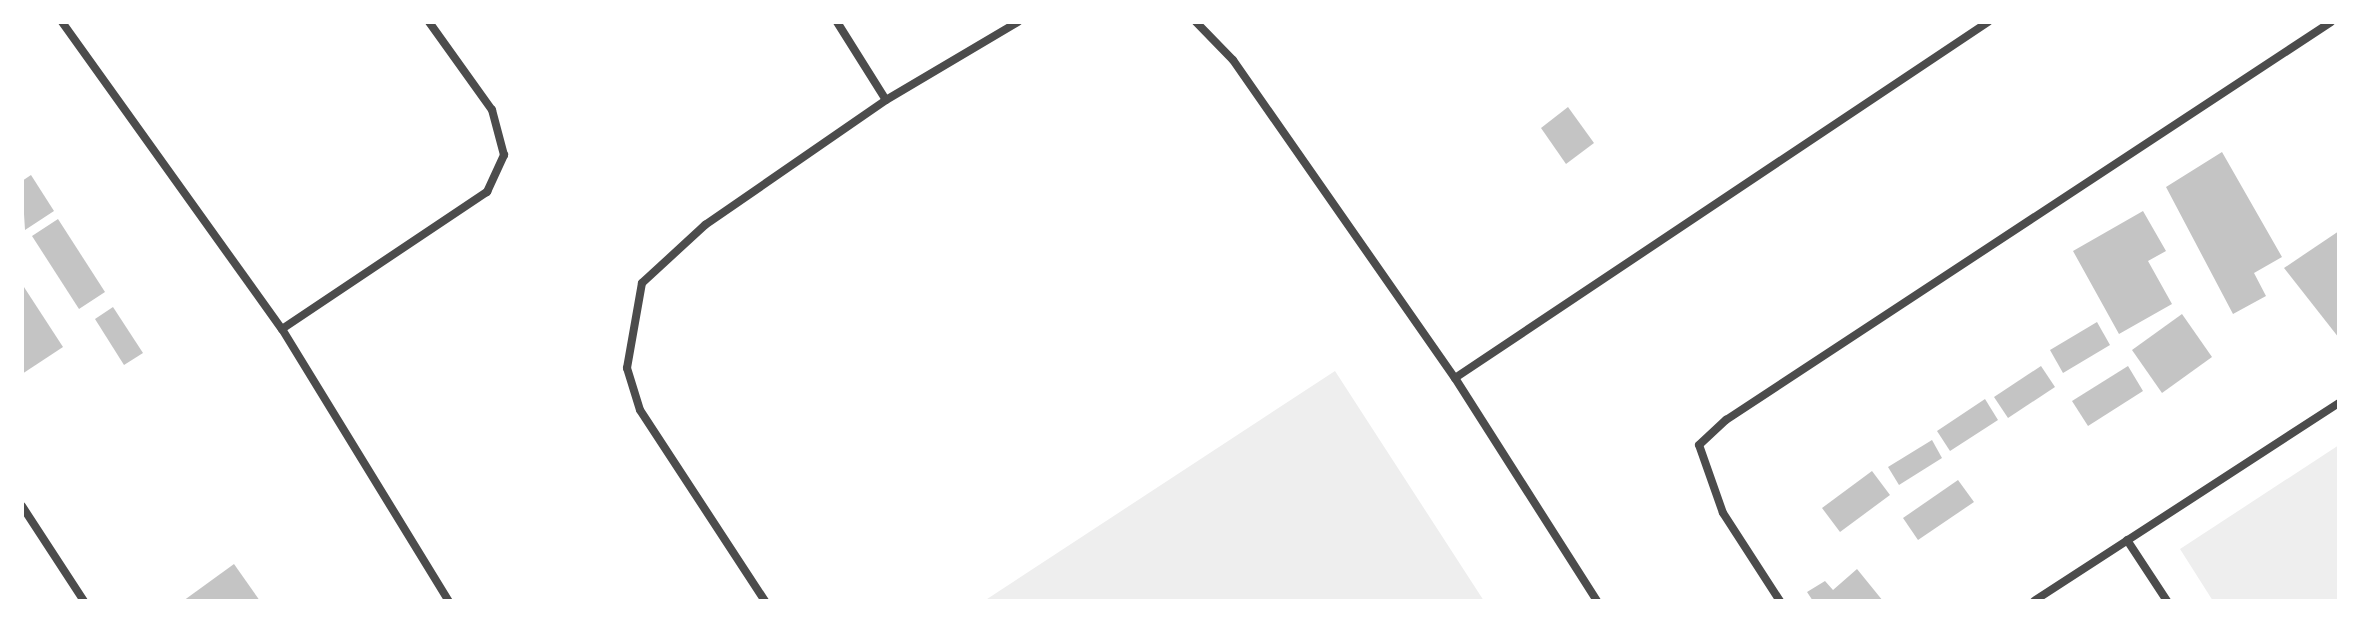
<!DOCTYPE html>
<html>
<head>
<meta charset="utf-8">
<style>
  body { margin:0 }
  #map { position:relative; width:2361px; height:623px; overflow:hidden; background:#fff; font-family:Manrope,sans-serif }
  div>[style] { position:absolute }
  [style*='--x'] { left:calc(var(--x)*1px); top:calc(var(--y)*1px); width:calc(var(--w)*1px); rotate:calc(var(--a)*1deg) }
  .green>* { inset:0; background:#eee }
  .building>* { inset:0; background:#c4c4c4 }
  .minor>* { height:8px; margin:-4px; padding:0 4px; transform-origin:4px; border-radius:4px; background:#4c4c4c }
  span { translate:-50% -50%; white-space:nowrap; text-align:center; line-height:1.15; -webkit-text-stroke:6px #fff; paint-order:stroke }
  .frame { position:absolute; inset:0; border:24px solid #fff; pointer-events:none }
</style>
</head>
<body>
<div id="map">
  <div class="green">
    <i style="clip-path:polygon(1335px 371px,1484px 601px,984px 601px)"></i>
    <i style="clip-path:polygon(2339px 445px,2339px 601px,2213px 601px,2180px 549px)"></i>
  </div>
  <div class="building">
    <i style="clip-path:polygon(1568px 107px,1594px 143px,1566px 164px,1541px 128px)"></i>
    <i style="clip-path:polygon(2222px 152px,2282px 257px,2254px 273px,2266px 296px,2233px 314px,2166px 187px)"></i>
    <i style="clip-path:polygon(31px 175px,54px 211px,25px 230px,22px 181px)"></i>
    <i style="clip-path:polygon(2143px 211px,2166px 251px,2148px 261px,2172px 304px,2119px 334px,2073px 251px)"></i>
    <i style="clip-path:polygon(58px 219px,105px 292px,79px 309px,32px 236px)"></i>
    <i style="clip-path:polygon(2339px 231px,2339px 338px,2284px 268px)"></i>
    <i style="clip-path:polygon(22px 284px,63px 347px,22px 374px)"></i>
    <i style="clip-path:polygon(113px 307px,143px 353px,124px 365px,95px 319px)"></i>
    <i style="clip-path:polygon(2182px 314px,2212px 357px,2162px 393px,2132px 350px)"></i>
    <i style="clip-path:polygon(2097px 322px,2110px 345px,2063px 373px,2050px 350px)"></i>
    <i style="clip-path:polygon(2041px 366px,2055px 387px,2008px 418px,1994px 397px)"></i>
    <i style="clip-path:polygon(2128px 366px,2143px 391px,2088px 426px,2072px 401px)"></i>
    <i style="clip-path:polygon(1985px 399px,1998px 420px,1950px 451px,1937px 431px)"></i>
    <i style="clip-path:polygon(1932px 440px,1942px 458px,1899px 485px,1888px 467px)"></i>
    <i style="clip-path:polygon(1872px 471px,1890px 495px,1840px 532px,1822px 508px)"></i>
    <i style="clip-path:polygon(1958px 480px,1974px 502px,1918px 540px,1903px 518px)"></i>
    <i style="clip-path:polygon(234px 564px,260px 601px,183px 601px)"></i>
    <i style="clip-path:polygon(1857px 569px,1883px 601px,1813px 601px,1807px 592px,1825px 581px,1833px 590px)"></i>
  </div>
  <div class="minor">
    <i style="--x:62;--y:22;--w:378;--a:54.4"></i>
    <i style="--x:282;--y:329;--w:319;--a:58.5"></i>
    <i style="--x:837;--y:22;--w:92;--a:57.9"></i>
    <i style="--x:1196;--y:22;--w:53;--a:45.8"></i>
    <i style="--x:1233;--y:60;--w:388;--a:55.1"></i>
    <i style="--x:1455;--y:378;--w:264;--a:57.5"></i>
    <i style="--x:282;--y:329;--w:247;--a:-33.8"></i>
    <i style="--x:487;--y:192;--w:41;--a:-65.3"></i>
    <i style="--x:504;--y:155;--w:47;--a:-104.9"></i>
    <i style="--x:492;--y:110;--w:108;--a:-125.6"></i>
    <i style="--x:1455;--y:378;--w:641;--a:-33.74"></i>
    <i style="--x:22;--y:506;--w:113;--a:56.9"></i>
    <i style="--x:2127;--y:540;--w:73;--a:56.7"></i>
    <i style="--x:765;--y:601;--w:228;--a:-123.2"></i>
    <i style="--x:640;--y:410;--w:44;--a:-107.2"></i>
    <i style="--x:627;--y:368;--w:86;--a:-80"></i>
    <i style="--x:642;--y:283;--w:86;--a:-42.6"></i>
    <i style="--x:705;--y:225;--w:220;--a:-34.6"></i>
    <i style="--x:886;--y:100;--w:153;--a:-30.6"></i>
    <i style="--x:1780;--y:601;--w:105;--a:-122.9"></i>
    <i style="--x:1723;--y:513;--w:72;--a:-109.4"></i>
    <i style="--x:1699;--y:445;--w:37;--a:-43"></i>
    <i style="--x:1726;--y:420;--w:724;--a:-33.34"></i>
    <i style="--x:2034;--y:601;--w:364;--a:-33"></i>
  </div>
  <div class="frame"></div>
</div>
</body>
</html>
